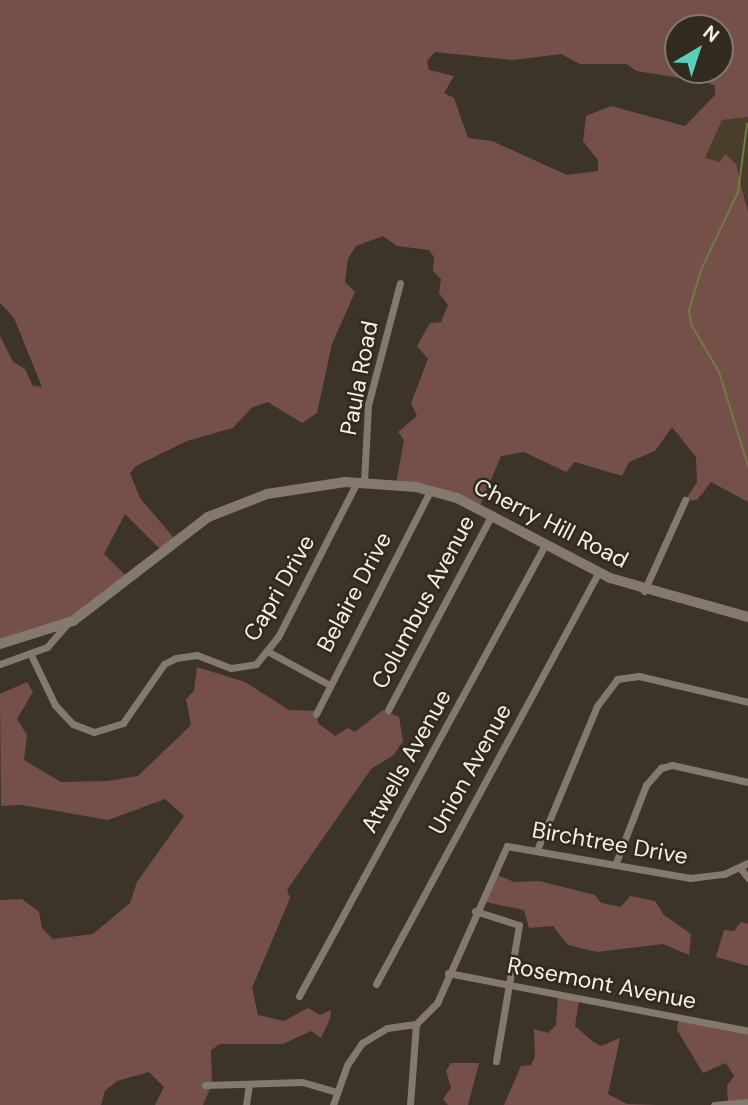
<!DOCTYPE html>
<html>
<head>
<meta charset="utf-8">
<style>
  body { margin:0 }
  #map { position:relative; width:748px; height:1105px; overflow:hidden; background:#3c3429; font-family:"DM Sans",sans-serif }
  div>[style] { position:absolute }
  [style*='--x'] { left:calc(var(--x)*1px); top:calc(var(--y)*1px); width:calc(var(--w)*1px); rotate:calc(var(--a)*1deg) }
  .built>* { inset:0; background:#493d2c }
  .green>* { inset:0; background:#755049 }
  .stream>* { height:2px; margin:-1px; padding:0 1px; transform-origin:1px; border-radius:1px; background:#707b41 }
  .street>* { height:7px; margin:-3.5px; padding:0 3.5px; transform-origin:3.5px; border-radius:3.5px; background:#837a6d }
  .secondary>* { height:10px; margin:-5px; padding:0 5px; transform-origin:5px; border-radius:5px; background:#837a6d }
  span { translate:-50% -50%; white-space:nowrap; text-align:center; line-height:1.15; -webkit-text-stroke:5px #322a1f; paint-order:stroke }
  .street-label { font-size:23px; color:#f5efe8 }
  .north { position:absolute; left:664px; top:14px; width:70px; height:70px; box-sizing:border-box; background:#322a1f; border:2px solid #80796f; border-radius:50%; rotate:39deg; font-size:19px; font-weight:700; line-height:28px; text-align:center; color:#f5efe8 }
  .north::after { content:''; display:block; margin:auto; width:24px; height:32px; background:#5acebd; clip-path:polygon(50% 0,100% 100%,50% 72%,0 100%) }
</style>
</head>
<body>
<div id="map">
  <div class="built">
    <i style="clip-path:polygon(748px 117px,748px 212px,740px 173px,705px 158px,722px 120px)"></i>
  </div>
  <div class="green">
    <i style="clip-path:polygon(evenodd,0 0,748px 0,748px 117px,722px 120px,705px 158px,720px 162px,725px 154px,736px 164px,748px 212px,748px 502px,711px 482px,697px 500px,685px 501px,697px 482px,696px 457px,672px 427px,655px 451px,629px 462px,622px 476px,575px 462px,566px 472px,524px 452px,501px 456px,480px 506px,396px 484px,404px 440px,398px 432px,417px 416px,411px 403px,428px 359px,417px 346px,430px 323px,441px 322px,448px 305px,439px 293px,441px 279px,433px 271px,434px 257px,429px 250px,397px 246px,383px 236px,356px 246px,348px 259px,345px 282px,355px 292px,332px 344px,317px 413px,302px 423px,268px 402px,251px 408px,233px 428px,187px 441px,136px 466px,130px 473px,140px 498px,174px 538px,159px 548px,125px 514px,104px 554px,127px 577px,81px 616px,0 644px,0 336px,13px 362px,25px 369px,33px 386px,42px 387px,14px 318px,0 303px,0 0,678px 28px,720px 28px,720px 70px,678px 70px,678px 28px,0 0,435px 52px,513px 60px,561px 54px,580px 64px,627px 64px,636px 71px,706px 82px,715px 86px,715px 95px,685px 126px,611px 106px,586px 116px,583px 141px,598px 160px,598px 171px,567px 175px,492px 141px,468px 138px,454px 98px,444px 93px,454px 76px,429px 70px,427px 61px,435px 52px)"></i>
    <i style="clip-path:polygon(197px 667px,245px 682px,289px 710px,317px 711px,318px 723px,335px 736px,348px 728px,355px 732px,383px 710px,399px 717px,403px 741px,394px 755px,371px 769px,287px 890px,290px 898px,252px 988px,258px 1015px,284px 1021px,308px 1008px,320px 1015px,331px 1010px,330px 1019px,321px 1038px,311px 1031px,283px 1044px,220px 1044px,211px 1050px,212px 1084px,203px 1105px,155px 1105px,164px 1087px,149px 1072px,117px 1081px,105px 1091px,101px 1105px,0 1105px,0 900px,22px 899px,39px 912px,42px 928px,53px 939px,93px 934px,130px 903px,137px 882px,184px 816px,165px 799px,108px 820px,22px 805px,1px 806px,0 694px,27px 682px,33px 692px,17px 719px,27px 735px,24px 760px,61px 782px,108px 781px,138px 776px,191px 725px,186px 699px,194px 691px)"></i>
    <i style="clip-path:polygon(492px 873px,514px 882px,539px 881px,595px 895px,601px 903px,621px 907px,630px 896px,655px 901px,664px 915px,691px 934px,689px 955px,663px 944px,597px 952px,568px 945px,553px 926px,529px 928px,524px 910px,480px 901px)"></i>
    <i style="clip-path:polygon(741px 922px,748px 924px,748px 966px,716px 957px,724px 930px,734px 931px)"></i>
    <i style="clip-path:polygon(558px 996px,579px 1001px,575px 1026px,592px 1041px,601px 1046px,620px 1038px,608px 1094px,627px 1104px,658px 1105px,504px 1105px,521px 1066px,531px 1065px,535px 1056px,534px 1029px,548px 1033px,556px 1025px)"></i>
    <i style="clip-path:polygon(679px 1017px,748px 1031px,748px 1105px,728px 1103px,727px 1086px,734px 1076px,726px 1063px,703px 1073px,677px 1030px)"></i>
    <i style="clip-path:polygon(451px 1063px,479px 1063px,468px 1105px,448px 1105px,443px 1099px,451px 1088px,446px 1071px)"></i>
  </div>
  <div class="stream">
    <i style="--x:747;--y:124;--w:69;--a:97.5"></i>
    <i style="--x:738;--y:192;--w:86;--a:115.4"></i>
    <i style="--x:701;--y:270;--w:42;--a:106.7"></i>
    <i style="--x:689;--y:310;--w:14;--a:82"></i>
    <i style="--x:691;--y:324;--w:56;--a:59.7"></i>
    <i style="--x:719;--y:372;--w:98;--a:72.9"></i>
  </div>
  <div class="street">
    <i style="--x:364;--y:482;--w:77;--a:-87"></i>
    <i style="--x:368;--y:405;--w:126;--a:-75.3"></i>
    <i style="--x:644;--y:591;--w:100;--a:-65.7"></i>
    <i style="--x:269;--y:652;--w:67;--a:28.5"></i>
    <i style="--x:31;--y:655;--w:55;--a:64.4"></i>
    <i style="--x:55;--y:705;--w:26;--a:47"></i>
    <i style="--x:73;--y:724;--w:22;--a:21"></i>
    <i style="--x:94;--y:732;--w:30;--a:-17"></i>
    <i style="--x:123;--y:723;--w:72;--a:-55.2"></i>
    <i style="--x:164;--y:664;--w:13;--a:-27"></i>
    <i style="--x:176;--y:658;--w:21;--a:-8"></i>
    <i style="--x:197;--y:655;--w:36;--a:21"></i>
    <i style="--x:231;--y:668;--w:25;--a:-9"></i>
    <i style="--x:256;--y:664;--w:35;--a:-51"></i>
    <i style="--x:278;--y:637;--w:174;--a:-63"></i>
    <i style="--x:0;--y:664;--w:50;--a:-19.9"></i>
    <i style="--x:47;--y:647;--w:30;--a:-49"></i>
    <i style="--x:388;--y:710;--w:222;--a:-62"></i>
    <i style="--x:316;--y:714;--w:250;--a:-62.9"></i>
    <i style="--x:537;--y:850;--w:156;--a:-67.4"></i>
    <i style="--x:597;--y:706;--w:34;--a:-53"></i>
    <i style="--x:617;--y:679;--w:22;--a:-8"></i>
    <i style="--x:639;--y:676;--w:112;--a:13.4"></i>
    <i style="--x:615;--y:865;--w:86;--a:-68.8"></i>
    <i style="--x:646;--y:785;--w:23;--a:-49"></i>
    <i style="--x:661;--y:768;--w:11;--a:-15"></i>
    <i style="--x:672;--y:765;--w:78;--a:12.6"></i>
    <i style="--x:740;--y:868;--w:13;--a:51"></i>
    <i style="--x:475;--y:911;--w:46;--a:17.7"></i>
    <i style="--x:519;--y:925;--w:138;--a:99.6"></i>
    <i style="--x:448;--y:973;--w:306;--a:10.9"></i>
    <i style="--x:376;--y:984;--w:467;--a:-61.6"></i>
    <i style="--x:299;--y:996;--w:516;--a:-61.4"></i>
    <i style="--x:205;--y:1085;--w:97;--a:-1.8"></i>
    <i style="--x:302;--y:1082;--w:36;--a:16"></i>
    <i style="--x:246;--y:1105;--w:21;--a:-82"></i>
    <i style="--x:333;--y:1105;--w:42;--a:-70.7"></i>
    <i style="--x:347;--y:1065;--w:27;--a:-56"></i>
    <i style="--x:362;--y:1043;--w:29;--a:-31"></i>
    <i style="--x:387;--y:1028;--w:29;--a:-8"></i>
    <i style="--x:416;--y:1024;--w:30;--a:-45"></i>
    <i style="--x:437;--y:1003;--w:172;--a:-66"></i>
    <i style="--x:507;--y:846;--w:186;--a:9.9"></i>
    <i style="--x:690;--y:878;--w:34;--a:-7"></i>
    <i style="--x:724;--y:874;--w:26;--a:-25"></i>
    <i style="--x:410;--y:1105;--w:81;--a:-85.8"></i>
    <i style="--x:714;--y:1105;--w:34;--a:-5"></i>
  </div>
  <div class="secondary">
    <i style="--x:0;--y:644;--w:77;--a:-17.5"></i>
    <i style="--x:73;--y:621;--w:170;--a:-37.6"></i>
    <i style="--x:208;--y:517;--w:63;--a:-21.3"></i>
    <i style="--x:267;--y:494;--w:79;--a:-8.7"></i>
    <i style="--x:345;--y:482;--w:71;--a:4"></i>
    <i style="--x:416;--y:487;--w:42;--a:15"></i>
    <i style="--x:457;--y:498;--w:173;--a:27.6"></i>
    <i style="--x:610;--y:578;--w:143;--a:15.8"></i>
  </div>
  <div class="street-label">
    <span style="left:359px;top:378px;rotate:-79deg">Paula Road</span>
    <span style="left:551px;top:523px;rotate:27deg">Cherry Hill Road</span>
    <span style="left:279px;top:588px;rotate:-60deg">Capri Drive</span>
    <span style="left:354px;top:592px;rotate:-62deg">Belaire Drive</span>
    <span style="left:423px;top:602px;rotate:-62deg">Columbus Avenue</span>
    <span style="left:406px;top:761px;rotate:-61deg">Atwells Avenue</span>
    <span style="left:470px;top:769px;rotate:-61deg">Union Avenue</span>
    <span style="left:610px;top:843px;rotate:10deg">Birchtree Drive</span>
    <span style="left:602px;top:983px;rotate:11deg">Rosemont Avenue</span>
  </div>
  <div class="north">N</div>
</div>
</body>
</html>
